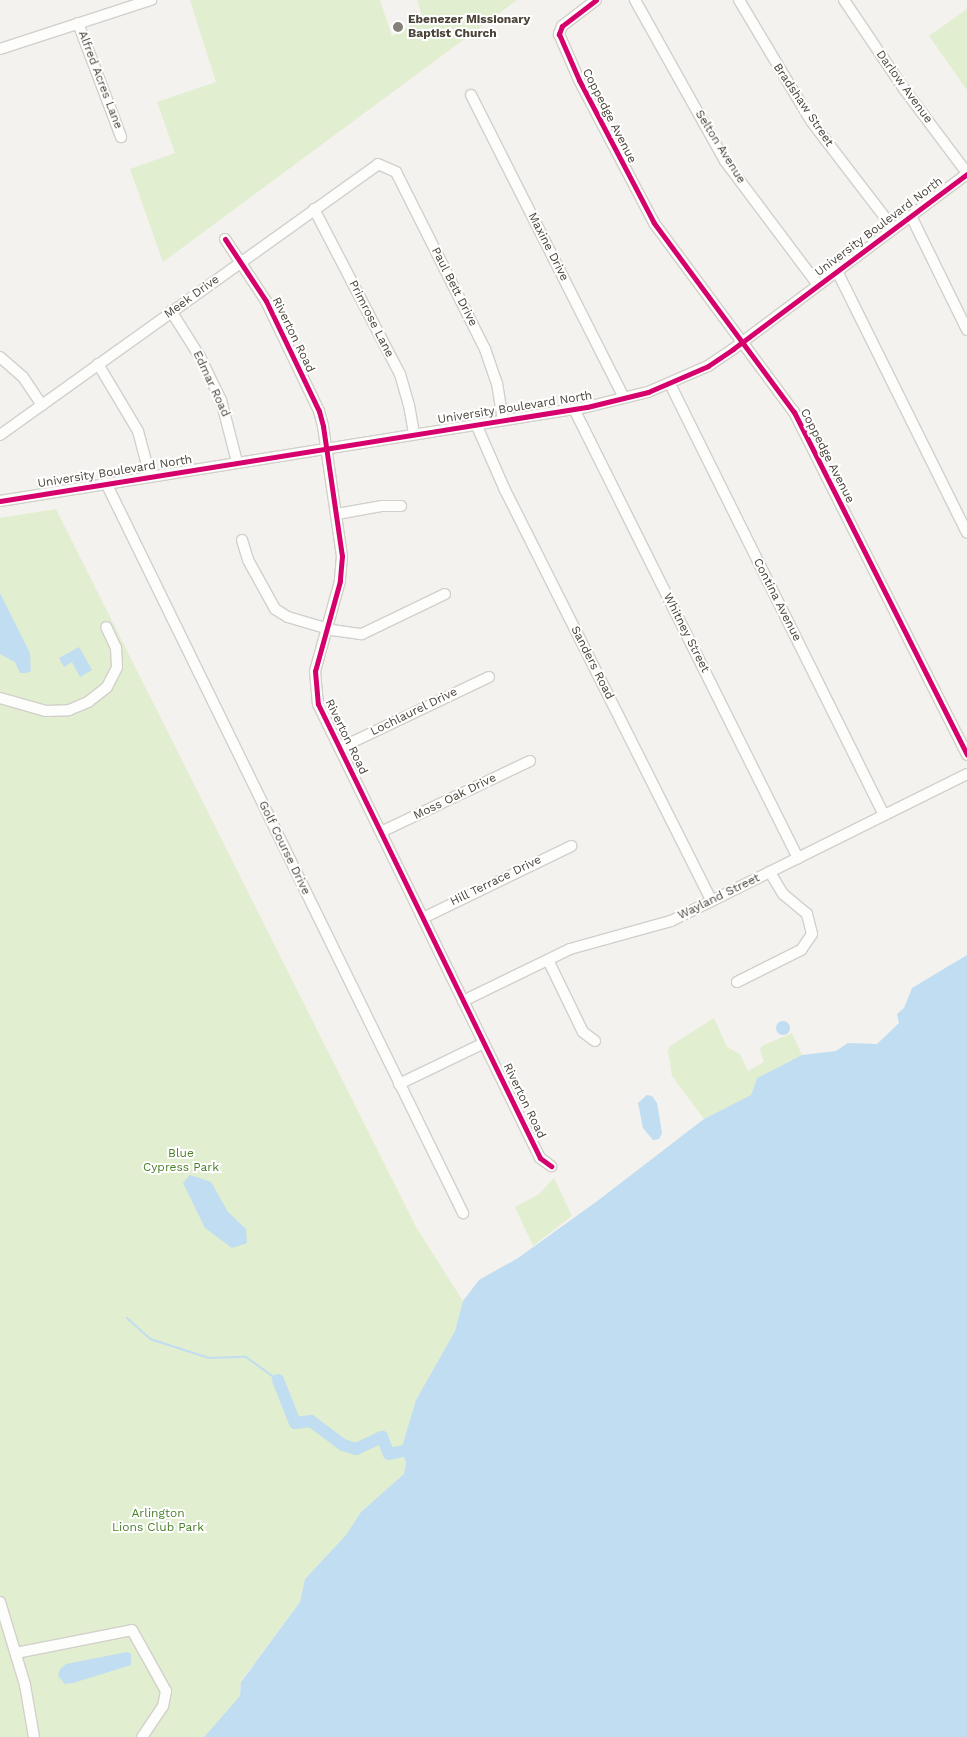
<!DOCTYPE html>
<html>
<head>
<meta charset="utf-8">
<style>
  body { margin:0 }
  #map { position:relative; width:967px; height:1737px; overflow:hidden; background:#f4f2ee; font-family:"Work Sans",sans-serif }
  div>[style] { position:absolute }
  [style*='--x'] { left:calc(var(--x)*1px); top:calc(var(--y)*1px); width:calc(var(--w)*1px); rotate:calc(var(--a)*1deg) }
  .green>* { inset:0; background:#e1eecf }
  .water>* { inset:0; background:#c0ddf1 }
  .round { border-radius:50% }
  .stream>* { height:2px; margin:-1px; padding:0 1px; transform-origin:1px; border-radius:1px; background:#c0ddf1 }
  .river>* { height:12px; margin:-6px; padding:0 6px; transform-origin:6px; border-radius:6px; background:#c0ddf1 }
  .roads { filter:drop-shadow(1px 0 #d2d0cb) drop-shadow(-1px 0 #d2d0cb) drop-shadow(0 1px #d2d0cb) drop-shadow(0 -1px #d2d0cb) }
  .minor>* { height:10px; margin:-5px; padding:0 5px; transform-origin:5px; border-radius:5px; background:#fdfdfc }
  .cycleway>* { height:5px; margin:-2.5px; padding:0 2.5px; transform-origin:2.5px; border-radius:2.5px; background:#d6006c }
  .dots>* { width:14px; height:14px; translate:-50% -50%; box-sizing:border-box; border:2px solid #fff; border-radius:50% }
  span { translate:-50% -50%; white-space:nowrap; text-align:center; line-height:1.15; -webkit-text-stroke:4px #fff; paint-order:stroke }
  .poi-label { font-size:12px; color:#4b4439; font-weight:700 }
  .left { translate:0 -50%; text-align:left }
  .street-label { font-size:12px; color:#4b4439 }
  .park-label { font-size:12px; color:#4a7f2a }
</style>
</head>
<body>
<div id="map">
  <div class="green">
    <i style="clip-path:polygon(190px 0,380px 0,392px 36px,423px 18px,417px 0,517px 0,163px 262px,130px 169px,175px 153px,157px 102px,216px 82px)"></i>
    <i style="clip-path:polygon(967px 9px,967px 90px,929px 36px)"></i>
    <i style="clip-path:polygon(56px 509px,416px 1227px,463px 1301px,455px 1331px,416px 1400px,401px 1450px,406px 1463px,404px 1474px,361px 1512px,346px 1535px,305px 1579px,300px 1602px,241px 1681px,240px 1696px,204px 1737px,0 1737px,0 518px)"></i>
    <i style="clip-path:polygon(714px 1018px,727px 1047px,740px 1054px,748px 1071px,764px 1062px,760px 1050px,762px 1046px,792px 1033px,802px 1055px,757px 1078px,751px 1095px,704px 1119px,672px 1076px,668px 1051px,670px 1046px)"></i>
    <i style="clip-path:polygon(554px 1178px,572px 1216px,533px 1246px,515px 1207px,539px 1194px)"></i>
  </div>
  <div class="water">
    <i style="clip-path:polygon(0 593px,30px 653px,31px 671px,26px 673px,20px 673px,15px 662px,0 654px)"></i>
    <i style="clip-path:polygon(79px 647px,92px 670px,80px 677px,72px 662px,64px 667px,59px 658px)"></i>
    <i style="clip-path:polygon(967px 955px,967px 1737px,204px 1737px,240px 1696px,241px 1682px,300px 1602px,305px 1579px,346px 1535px,361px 1512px,404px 1474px,406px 1463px,401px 1450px,416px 1400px,455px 1331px,463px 1301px,479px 1280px,518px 1258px,596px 1202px,704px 1119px,751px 1095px,757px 1078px,802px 1055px,836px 1051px,848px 1043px,877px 1044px,899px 1023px,897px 1014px,904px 1008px,912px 988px)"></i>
    <i class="round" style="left:776px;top:1021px;width:14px;height:14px"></i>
    <i style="clip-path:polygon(647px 1095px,652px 1096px,657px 1103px,662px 1133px,659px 1139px,653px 1140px,643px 1128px,638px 1103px)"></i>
    <i style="clip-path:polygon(190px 1175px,211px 1182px,228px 1212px,246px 1229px,247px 1243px,232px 1248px,205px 1228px,183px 1183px)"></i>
    <i style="clip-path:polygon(127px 1652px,131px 1654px,131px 1665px,73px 1683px,65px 1684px,58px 1676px,60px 1669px,66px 1664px)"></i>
  </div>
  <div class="stream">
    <i style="--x:127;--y:1318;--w:31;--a:42"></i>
    <i style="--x:150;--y:1339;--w:62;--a:17.9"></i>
    <i style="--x:209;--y:1358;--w:37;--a:-2"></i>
    <i style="--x:246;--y:1357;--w:39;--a:36"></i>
  </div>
  <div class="river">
    <i style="--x:278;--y:1380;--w:46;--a:68.4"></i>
    <i style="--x:295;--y:1423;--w:16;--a:-7"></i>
    <i style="--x:311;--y:1421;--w:40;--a:37"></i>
    <i style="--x:343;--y:1445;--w:14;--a:17"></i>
    <i style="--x:356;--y:1449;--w:29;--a:-25"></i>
    <i style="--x:382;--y:1437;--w:18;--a:68"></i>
    <i style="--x:389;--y:1454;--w:19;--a:-12"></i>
    <i style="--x:408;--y:1450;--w:8;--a:45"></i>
  </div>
  <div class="roads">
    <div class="minor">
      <i style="--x:596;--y:0;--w:43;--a:142.6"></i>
      <i style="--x:562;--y:26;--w:9;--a:111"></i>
      <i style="--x:559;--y:34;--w:50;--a:66.5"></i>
      <i style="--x:579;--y:80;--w:161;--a:62.3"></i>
      <i style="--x:654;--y:223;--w:235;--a:53.5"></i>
      <i style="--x:794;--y:412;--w:384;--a:63.2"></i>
      <i style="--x:635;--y:0;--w:184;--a:60.8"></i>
      <i style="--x:725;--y:161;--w:155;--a:53.1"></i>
      <i style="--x:739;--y:0;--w:141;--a:59.2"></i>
      <i style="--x:811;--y:121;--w:135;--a:52.5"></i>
      <i style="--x:844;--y:0;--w:107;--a:56"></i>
      <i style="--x:904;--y:89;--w:105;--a:53.1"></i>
      <i style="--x:78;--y:23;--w:122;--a:69.3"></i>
      <i style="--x:0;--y:49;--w:159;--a:-18"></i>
      <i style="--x:471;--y:95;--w:339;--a:63.2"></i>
      <i style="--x:314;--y:209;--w:186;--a:62.5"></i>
      <i style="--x:400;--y:374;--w:32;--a:74"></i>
      <i style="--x:409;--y:405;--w:29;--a:80"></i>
      <i style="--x:911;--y:216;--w:127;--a:63.8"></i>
      <i style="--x:225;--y:239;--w:74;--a:56.5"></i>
      <i style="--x:266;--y:301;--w:122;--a:64.3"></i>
      <i style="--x:319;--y:411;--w:16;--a:75"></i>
      <i style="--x:323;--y:426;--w:131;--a:81.7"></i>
      <i style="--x:342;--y:556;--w:25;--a:95"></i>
      <i style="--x:340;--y:581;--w:93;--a:105.5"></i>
      <i style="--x:315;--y:671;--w:33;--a:85"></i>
      <i style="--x:318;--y:704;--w:505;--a:63.94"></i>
      <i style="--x:540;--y:1158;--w:14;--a:36"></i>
      <i style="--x:837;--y:271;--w:292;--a:63.6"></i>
      <i style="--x:171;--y:311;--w:54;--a:57.8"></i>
      <i style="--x:200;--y:357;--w:48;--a:64"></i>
      <i style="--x:221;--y:400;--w:64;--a:75.5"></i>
      <i style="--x:0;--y:357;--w:30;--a:41"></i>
      <i style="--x:23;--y:377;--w:34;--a:56"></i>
      <i style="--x:98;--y:364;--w:78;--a:59.2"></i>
      <i style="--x:138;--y:431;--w:47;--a:75.1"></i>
      <i style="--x:670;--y:384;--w:481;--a:63.6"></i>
      <i style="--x:574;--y:409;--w:502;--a:63.49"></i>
      <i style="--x:476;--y:424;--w:72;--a:66.3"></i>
      <i style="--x:505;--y:490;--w:460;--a:63.3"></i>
      <i style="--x:0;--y:435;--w:465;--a:-35.6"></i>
      <i style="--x:378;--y:164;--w:20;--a:24"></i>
      <i style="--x:396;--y:172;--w:198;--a:63.3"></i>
      <i style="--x:485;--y:349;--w:36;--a:71"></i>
      <i style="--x:497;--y:383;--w:36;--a:81"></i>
      <i style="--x:106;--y:483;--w:813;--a:63.94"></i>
      <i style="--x:0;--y:501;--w:594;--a:-9.1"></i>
      <i style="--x:587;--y:407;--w:63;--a:-13.8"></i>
      <i style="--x:648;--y:392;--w:65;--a:-23.4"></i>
      <i style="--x:708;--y:366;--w:30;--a:-34"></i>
      <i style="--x:733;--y:349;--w:292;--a:-36.8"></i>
      <i style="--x:337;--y:514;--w:46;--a:-10.1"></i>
      <i style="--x:382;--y:506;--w:19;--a:0"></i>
      <i style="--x:242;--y:540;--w:21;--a:73"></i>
      <i style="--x:248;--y:560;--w:56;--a:61.1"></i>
      <i style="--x:275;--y:609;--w:15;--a:32"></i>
      <i style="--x:288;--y:617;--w:46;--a:16.5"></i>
      <i style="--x:332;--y:630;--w:30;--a:8"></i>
      <i style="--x:362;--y:634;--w:92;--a:-25.7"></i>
      <i style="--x:0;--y:698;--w:48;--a:15.8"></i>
      <i style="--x:46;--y:711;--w:23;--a:-2"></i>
      <i style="--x:69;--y:710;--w:21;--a:-23"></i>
      <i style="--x:88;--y:702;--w:24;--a:-38"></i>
      <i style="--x:107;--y:687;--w:22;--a:-63"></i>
      <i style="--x:117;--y:667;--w:19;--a:-93"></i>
      <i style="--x:116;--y:648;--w:23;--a:-115"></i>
      <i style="--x:340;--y:748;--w:165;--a:-25.5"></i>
      <i style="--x:381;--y:832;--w:165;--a:-25.5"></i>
      <i style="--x:423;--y:918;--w:165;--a:-25.9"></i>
      <i style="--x:548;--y:960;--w:80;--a:64.1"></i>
      <i style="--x:583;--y:1032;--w:15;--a:37"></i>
      <i style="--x:737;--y:982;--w:72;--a:-26.6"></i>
      <i style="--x:801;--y:950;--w:19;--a:-55"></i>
      <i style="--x:812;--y:934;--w:21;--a:-104"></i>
      <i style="--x:807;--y:914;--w:31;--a:-140"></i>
      <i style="--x:783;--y:894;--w:26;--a:-121"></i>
      <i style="--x:463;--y:1001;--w:119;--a:-25.9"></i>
      <i style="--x:570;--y:949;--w:105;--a:-15.5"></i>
      <i style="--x:671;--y:921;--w:330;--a:-26.4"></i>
      <i style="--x:399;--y:1084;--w:94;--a:-25.8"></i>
      <i style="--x:0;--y:1602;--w:87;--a:73.2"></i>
      <i style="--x:25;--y:1685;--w:53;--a:80.2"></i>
      <i style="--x:16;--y:1653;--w:118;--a:-11.2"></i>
      <i style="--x:132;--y:1630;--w:70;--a:60.9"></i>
      <i style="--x:166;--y:1691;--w:15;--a:101"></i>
      <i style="--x:163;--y:1706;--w:37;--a:124"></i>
    </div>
  </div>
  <div class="cycleway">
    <i style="--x:596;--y:0;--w:43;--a:142.6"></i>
    <i style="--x:562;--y:26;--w:9;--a:111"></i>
    <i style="--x:559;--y:34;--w:50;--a:66.5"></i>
    <i style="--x:579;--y:80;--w:161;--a:62.3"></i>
    <i style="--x:654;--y:223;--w:235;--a:53.5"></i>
    <i style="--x:794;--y:412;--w:384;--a:63.2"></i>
    <i style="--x:225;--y:239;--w:74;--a:56.5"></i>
    <i style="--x:266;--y:301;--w:122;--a:64.3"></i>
    <i style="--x:319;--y:411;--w:16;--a:75"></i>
    <i style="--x:323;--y:426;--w:131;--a:81.7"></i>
    <i style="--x:342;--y:556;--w:25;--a:95"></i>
    <i style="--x:340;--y:581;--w:93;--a:105.5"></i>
    <i style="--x:315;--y:671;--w:33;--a:85"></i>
    <i style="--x:318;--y:704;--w:505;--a:63.94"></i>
    <i style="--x:540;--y:1158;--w:14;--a:36"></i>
    <i style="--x:0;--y:501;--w:594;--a:-9.1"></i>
    <i style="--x:587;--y:407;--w:63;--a:-13.8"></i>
    <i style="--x:648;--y:392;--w:65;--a:-23.4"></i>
    <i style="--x:708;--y:366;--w:30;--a:-34"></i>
    <i style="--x:733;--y:349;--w:292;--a:-36.8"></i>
  </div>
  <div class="dots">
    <i style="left:398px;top:27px;background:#868178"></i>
  </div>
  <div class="poi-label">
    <span class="left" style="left:408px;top:27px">Ebenezer Missionary<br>Baptist Church</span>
  </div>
  <div class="street-label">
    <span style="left:100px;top:80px;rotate:69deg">Alfred Acres Lane</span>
    <span style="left:904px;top:87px;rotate:54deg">Darlow Avenue</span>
    <span style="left:803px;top:105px;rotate:56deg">Bradshaw Street</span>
    <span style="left:609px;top:116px;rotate:63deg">Coppedge Avenue</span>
    <span style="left:720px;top:147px;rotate:58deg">Selton Avenue</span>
    <span style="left:879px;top:227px;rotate:-37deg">University Boulevard North</span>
    <span style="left:548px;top:247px;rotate:63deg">Maxine Drive</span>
    <span style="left:454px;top:287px;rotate:63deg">Paul Bett Drive</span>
    <span style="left:192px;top:297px;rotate:-36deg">Meek Drive</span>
    <span style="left:371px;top:319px;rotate:63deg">Primrose Lane</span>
    <span style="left:293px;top:335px;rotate:64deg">Riverton Road</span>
    <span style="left:211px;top:384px;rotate:65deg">Edmar Road</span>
    <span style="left:515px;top:408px;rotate:-9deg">University Boulevard North</span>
    <span style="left:827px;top:456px;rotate:63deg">Coppedge Avenue</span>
    <span style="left:115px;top:472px;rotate:-9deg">University Boulevard North</span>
    <span style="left:777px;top:600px;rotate:63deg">Contina Avenue</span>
    <span style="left:686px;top:633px;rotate:63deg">Whitney Street</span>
    <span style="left:592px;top:663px;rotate:63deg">Sanders Road</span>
    <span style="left:414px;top:712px;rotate:-26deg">Lochlaurel Drive</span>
    <span style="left:346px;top:737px;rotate:64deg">Riverton Road</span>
    <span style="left:455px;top:797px;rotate:-26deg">Moss Oak Drive</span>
    <span style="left:284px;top:848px;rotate:64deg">Golf Course Drive</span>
    <span style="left:496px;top:881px;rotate:-26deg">Hill Terrace Drive</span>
    <span style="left:719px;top:897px;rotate:-26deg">Wayland Street</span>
    <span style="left:524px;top:1101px;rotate:64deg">Riverton Road</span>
  </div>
  <div class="park-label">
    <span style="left:181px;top:1161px">Blue<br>Cypress Park</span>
    <span style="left:158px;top:1521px">Arlington<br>Lions Club Park</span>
  </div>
</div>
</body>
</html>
